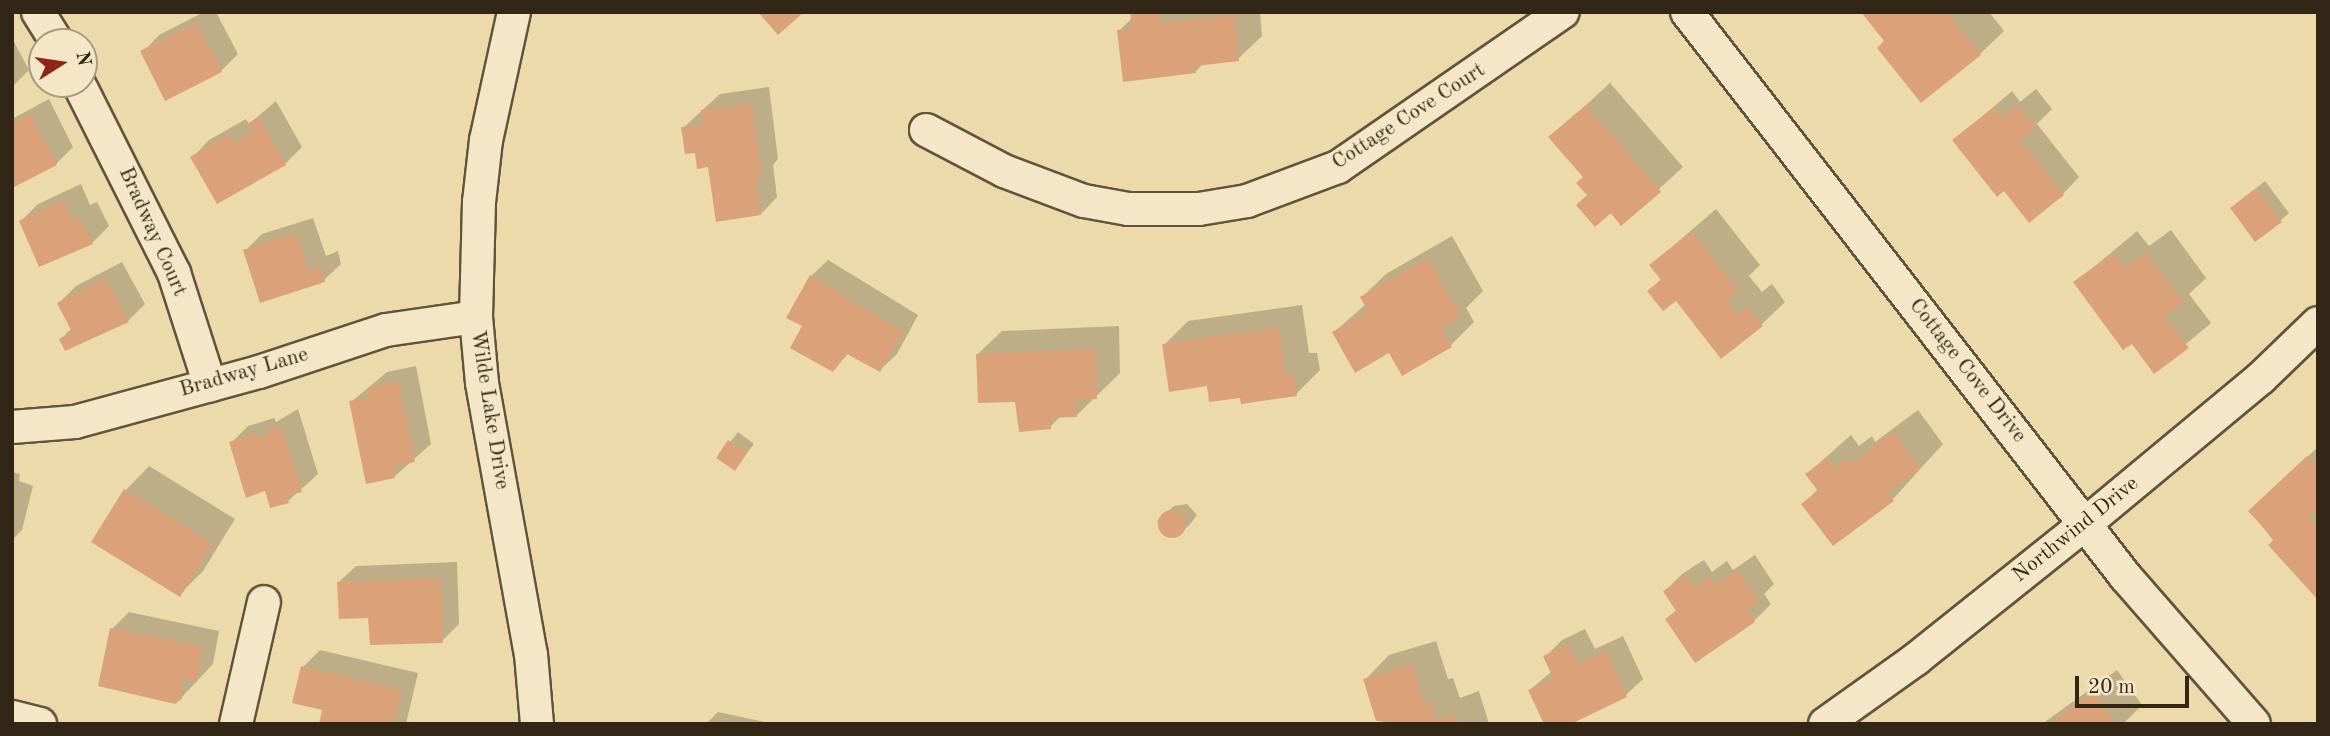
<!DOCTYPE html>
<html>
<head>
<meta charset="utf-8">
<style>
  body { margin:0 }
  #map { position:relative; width:2330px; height:736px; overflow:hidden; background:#eddaab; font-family:"Old Standard TT",serif }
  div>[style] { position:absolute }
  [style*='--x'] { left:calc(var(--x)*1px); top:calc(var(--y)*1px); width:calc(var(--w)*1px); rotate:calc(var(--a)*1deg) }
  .shadow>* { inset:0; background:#0003 }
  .building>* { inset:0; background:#dba27a }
  .round { border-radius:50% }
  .roads { filter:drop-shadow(2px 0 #61533c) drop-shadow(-2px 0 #61533c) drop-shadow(0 2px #61533c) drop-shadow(0 -2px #61533c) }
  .minor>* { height:32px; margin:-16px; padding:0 16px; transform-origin:16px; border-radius:16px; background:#f3e7c8 }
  span { translate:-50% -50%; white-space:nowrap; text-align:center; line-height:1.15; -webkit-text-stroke:5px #f3e7c8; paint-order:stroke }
  .street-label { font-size:21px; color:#322617 }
  .frame { position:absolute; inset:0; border:14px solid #322617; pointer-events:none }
  .north { position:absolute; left:28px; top:28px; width:70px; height:70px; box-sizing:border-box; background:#f3e7c8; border:2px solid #a69a81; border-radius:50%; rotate:78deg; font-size:19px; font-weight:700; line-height:28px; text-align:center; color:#322617 }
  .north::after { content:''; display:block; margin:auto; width:24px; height:32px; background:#8f2418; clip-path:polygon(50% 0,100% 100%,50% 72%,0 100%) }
  .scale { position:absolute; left:2075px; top:676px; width:114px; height:32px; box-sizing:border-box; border:4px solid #322617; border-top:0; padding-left:9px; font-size:21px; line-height:24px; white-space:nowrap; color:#322617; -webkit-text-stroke:5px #f3e7c8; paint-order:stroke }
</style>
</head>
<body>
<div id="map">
  <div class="shadow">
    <i style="clip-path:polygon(204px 12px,216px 12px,238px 54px,221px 71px,143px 52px,159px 35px)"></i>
    <i style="clip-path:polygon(1132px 12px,1260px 12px,1262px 36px,1238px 59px,1204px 63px,1195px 72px,1119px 31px,1132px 18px)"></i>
    <i style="clip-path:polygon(1864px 12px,1989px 12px,2004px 31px,1980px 54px,1886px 41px)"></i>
    <i style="clip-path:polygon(12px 38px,29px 70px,12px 87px)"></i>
    <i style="clip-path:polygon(1610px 83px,1683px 167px,1622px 223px,1588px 195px,1585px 176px,1551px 137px)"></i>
    <i style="clip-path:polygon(769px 87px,778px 159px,773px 165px,777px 197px,761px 214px,709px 165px,683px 128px,720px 94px)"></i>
    <i style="clip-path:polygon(2036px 89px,2052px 109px,2037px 124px,2079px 177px,2063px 194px,2005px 189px,1955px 140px,2012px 91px,2020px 102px)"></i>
    <i style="clip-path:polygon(49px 99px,73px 147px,56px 164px,12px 186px,12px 119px)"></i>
    <i style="clip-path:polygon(276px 101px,302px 147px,285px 164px,193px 157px,209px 140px,246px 119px,249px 124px)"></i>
    <i style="clip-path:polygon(2265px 181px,2289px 213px,2280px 221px,2232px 208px)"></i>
    <i style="clip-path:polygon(81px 184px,90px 205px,97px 202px,109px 226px,92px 243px,21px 221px,38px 204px)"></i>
    <i style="clip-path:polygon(1716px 209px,1760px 265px,1749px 276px,1762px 292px,1772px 284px,1785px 302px,1761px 325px,1649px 291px,1662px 278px,1651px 265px)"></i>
    <i style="clip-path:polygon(313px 218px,326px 256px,338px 251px,341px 264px,324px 280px,245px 251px,262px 234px)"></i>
    <i style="clip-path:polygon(2171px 230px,2206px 278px,2189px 294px,2211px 323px,2154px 371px,2133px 341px,2076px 282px,2137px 231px,2149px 246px)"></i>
    <i style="clip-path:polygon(1452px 236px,1483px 291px,1466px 308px,1474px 322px,1451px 345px,1390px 351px,1334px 332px,1366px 304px,1362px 297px,1386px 274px)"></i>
    <i style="clip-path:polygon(828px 260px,918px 315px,897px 354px,880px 370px,849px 353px,833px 370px,804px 326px,811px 276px)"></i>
    <i style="clip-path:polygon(122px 262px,145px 304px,128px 321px,61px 339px,72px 328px,59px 303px,76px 286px)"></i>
    <i style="clip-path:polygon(1302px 305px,1309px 353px,1317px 353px,1320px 370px,1296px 394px,1242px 396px,1209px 384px,1164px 345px,1188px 321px)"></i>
    <i style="clip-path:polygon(1119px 326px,1120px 373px,1076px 416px,1061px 416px,1050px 427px,1017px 400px,978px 354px,1002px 331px)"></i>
    <i style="clip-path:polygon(416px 366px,431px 444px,394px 477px,351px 402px,387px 372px)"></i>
    <i style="clip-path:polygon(298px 409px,318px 474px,288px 501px,267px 489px,231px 443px,248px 426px,274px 418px,276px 422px)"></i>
    <i style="clip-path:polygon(1918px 410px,1943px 444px,1893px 499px,1834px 544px,1803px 504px,1818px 489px,1807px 474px,1851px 435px,1859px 446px,1872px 436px,1875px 442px)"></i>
    <i style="clip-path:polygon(738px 432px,754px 444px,734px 469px,718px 457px)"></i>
    <i style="clip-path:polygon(2318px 447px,2318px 597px,2250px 511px)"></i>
    <i style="clip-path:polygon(149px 466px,235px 519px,203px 571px,179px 595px,94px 542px,126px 490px)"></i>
    <i style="clip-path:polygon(12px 472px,20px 474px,19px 481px,33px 486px,22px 530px,12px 540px)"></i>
    <i style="clip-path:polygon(1187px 504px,1197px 515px,1191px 523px,1182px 532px,1164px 535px,1157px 521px,1174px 506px)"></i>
    <i style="clip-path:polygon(1755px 555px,1774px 584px,1764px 594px,1771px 604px,1754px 621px,1667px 619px,1677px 609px,1665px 591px,1682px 574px,1704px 560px,1712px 572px,1727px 561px,1733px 570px)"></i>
    <i style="clip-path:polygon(457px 562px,459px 624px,442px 641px,370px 616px,339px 582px,356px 566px)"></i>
    <i style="clip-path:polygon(129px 612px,219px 631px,213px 664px,181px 698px,112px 629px)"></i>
    <i style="clip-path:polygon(1585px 629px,1595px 649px,1623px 636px,1643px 679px,1626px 695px,1530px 690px,1552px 671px,1545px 657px,1562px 640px)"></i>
    <i style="clip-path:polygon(1436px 641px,1448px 679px,1453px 678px,1460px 698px,1479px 691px,1489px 724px,1383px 724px,1366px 679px,1389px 655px)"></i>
    <i style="clip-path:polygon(320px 650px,418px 673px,406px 724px,321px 724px,324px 709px,303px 667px)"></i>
    <i style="clip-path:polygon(2117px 670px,2142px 705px,2123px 724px,2042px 724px)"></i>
    <i style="clip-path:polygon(718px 712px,774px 724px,706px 724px)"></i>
  </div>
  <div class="building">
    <i style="clip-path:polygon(758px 12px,804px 12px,778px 35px)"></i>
    <i style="clip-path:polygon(1130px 12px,1160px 12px,1161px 23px,1235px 15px,1239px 61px,1196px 66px,1196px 73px,1123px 82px,1117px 30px,1132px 29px)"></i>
    <i style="clip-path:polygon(1861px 12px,1947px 12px,1981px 55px,1921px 103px,1877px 48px,1884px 41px)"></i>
    <i style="clip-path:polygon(197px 23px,222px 72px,165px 101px,140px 51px)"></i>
    <i style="clip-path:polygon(752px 103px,762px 178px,756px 179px,761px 215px,716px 222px,708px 167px,697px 169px,695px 153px,685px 154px,681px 127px,703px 124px,701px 110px)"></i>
    <i style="clip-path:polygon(1586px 105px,1661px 192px,1621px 226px,1611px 213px,1595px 227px,1576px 205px,1587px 195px,1576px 183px,1583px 177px,1548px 137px)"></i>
    <i style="clip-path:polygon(2019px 105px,2036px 127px,2020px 140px,2064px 195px,2029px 223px,2004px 191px,1997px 197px,1952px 140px,1994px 107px,2002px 118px)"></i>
    <i style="clip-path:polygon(31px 114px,57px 165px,12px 188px,12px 124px)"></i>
    <i style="clip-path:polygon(259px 117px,286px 165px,217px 204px,190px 157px,229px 134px,234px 143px,253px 132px,248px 123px)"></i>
    <i style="clip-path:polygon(2256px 188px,2282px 222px,2255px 242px,2230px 208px)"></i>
    <i style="clip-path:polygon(64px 199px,73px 220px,80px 217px,93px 244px,39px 267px,19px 221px)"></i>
    <i style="clip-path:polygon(1692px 231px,1738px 290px,1726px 300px,1738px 314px,1747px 307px,1763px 326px,1721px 359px,1676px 301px,1663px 311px,1647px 291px,1661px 280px,1649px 265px)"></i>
    <i style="clip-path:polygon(296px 233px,309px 271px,321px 267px,325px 282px,260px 303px,243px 250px)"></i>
    <i style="clip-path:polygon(2146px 252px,2183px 302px,2165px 316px,2189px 348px,2154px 374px,2132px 344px,2123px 350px,2073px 282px,2113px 253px,2125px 268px)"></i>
    <i style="clip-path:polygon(1428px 258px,1461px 316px,1441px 328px,1452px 347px,1402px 376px,1389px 353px,1355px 373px,1332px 332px,1368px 311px,1360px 297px)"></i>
    <i style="clip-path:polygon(810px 275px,903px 332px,880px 372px,847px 354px,833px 372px,790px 348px,802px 326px,786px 318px)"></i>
    <i style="clip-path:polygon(105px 278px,129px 322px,65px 351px,59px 339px,72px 332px,57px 303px)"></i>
    <i style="clip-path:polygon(1279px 327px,1286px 376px,1294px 375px,1297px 396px,1241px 404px,1240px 398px,1209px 402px,1207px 386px,1169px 392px,1162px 344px)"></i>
    <i style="clip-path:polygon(1096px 349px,1097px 399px,1076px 399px,1077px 417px,1050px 418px,1051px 429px,1019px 432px,1015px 402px,978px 403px,976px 354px)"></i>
    <i style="clip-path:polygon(399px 382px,415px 462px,393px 466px,395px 478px,366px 484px,349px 401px,369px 398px,368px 388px)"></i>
    <i style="clip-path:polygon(281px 425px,302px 492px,287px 496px,289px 503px,270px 508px,265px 491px,246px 498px,229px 442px,258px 434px,259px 438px,267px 436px,265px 430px)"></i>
    <i style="clip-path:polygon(1893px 432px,1920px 468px,1888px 493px,1894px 501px,1833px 546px,1801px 504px,1818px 491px,1805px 474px,1827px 458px,1835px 468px,1847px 458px,1851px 464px)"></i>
    <i style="clip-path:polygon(728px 440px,747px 453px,735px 471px,716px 458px)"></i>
    <i style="clip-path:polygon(2307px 456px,2318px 467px,2318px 508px,2308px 517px,2318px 528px,2318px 600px,2268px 545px,2274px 539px,2248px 511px)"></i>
    <i style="clip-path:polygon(124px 489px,213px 543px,180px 597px,91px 542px)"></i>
    <i class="round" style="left:1158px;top:510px;width:28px;height:28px"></i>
    <i style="clip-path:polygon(1738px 570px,1759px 602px,1748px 610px,1755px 622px,1695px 663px,1665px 619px,1676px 611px,1663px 591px,1687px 575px,1694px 587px,1710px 577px,1715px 585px)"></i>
    <i style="clip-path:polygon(441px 578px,443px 643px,370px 645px,368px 618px,339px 619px,337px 582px)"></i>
    <i style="clip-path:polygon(110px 628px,203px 647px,197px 682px,181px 679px,182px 699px,175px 704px,98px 686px)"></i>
    <i style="clip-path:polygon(1568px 644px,1578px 664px,1606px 651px,1627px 697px,1571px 724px,1544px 724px,1528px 690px,1553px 678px,1543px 656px)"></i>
    <i style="clip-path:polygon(1412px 664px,1424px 702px,1430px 701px,1436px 720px,1455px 714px,1458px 724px,1376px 721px,1363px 679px)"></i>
    <i style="clip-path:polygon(301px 666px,402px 690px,394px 724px,319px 724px,322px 710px,292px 703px)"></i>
    <i style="clip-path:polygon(2093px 692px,2115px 724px,2049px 724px)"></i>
  </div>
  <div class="roads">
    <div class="minor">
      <i style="--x:38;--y:12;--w:36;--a:58"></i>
      <i style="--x:514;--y:12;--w:131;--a:102.3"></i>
      <i style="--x:486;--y:140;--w:62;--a:96.4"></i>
      <i style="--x:479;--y:202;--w:115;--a:91.5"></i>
      <i style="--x:476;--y:317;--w:66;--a:84.8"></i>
      <i style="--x:482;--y:383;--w:275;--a:79.8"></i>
      <i style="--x:531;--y:654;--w:70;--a:85.1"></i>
      <i style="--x:1687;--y:12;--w:714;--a:52.17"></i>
      <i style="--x:2125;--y:576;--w:196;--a:48.9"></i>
      <i style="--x:79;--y:84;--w:212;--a:63.3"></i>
      <i style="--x:174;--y:273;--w:118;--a:72.2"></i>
      <i style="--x:926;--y:130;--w:88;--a:27.7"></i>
      <i style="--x:1004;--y:171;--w:85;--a:20.6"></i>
      <i style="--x:1084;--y:201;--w:45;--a:10.3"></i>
      <i style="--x:1128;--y:209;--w:71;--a:0"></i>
      <i style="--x:1199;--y:209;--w:49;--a:-9.5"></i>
      <i style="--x:1247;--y:201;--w:97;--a:-20.5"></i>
      <i style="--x:1338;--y:167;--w:273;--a:-34.6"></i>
      <i style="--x:12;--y:427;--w:63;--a:-4.5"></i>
      <i style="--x:75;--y:422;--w:191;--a:-15.2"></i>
      <i style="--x:259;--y:372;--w:134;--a:-18.3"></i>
      <i style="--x:386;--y:330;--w:91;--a:-8.2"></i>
      <i style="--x:12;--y:717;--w:29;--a:14"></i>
      <i style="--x:236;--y:724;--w:125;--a:-77.1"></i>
      <i style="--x:1825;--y:724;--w:112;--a:-35.5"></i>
      <i style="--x:1916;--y:659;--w:216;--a:-38.6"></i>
      <i style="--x:2085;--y:524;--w:229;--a:-39.7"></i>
      <i style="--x:2261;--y:378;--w:79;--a:-44"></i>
    </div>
  </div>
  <div class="street-label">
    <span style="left:1409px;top:117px;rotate:-33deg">Cottage Cove Court</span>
    <span style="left:152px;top:232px;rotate:66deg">Bradway Court</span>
    <span style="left:1967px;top:371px;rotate:52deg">Cottage Cove Drive</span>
    <span style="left:244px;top:373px;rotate:-16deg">Bradway Lane</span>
    <span style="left:489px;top:410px;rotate:81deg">Wilde Lake Drive</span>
    <span style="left:2076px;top:530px;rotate:-39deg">Northwind Drive</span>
  </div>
  <div class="frame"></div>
  <div class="north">N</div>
  <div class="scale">20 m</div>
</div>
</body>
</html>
